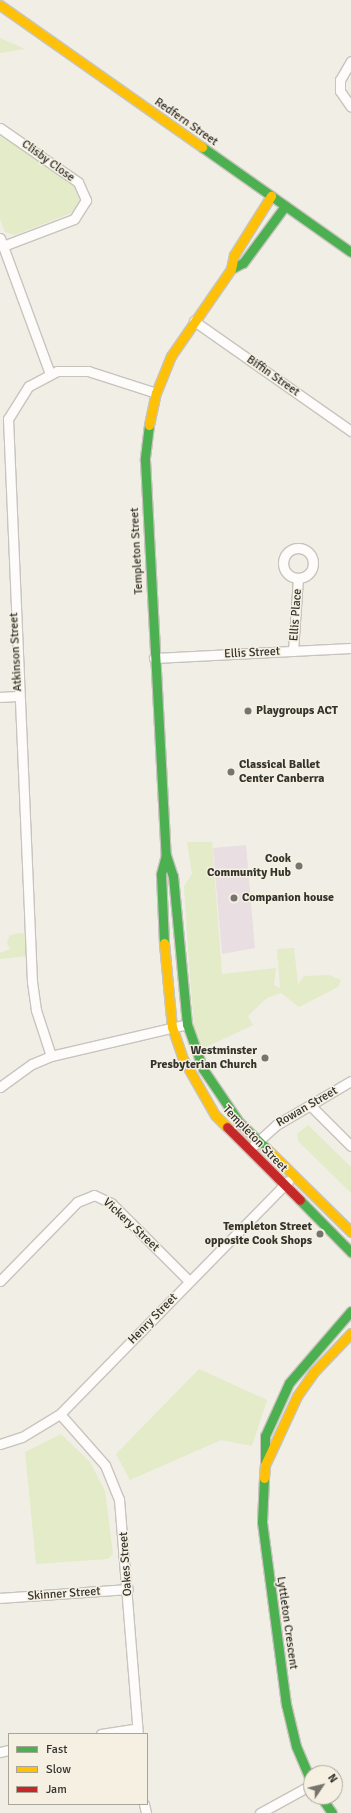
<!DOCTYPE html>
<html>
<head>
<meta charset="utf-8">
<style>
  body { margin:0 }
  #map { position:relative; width:351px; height:1813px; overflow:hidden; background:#f1eee6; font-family:Signika,sans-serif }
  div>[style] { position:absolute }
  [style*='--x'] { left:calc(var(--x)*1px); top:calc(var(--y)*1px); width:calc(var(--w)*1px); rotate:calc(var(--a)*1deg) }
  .green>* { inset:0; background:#e4ebc8 }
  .building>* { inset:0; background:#e9dee2 }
  .roads { filter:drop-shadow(1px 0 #c7c4be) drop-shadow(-1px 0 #c7c4be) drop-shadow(0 1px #c7c4be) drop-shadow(0 -1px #c7c4be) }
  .street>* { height:9px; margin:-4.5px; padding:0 4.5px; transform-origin:4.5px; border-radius:4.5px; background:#fdfcfb }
  .street>.ring { margin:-4.5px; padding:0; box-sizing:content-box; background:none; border:9px solid #fdfcfb; border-radius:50% }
  .fast>* { height:9px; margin:-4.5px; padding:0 4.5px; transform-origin:4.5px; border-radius:4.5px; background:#4caf50 }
  .slow>* { height:9px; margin:-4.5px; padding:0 4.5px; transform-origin:4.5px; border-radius:4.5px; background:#ffc107 }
  .jam>* { height:9px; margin:-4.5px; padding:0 4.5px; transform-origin:4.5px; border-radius:4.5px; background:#c62828 }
  .dots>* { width:11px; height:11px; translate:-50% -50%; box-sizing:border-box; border:2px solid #f5f0e2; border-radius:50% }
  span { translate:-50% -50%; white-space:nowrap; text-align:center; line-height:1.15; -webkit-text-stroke:3px #f5f0e2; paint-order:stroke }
  .street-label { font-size:12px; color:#35332e }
  .poi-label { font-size:12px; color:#35332e; font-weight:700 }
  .left { translate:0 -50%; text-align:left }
  .right { translate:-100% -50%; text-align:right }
  .legend { position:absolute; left:8px; top:1733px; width:140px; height:72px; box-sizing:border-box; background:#f5f0e2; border:1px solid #a8a49a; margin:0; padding:5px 7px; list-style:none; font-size:12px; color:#35332e }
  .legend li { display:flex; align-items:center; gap:8px; height:20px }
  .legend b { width:20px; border:1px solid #a8a49a }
  .north { position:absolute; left:303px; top:1765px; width:40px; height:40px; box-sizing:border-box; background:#f5f0e2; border:1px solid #a8a49a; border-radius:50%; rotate:55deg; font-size:11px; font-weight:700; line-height:16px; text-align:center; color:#35332e }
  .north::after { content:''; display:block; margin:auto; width:14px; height:18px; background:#77746e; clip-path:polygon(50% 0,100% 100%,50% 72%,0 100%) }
</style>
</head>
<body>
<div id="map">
  <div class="green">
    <i style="clip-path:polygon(0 38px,25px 49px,0 53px)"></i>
    <i style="clip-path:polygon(0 133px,75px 186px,80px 201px,74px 212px,15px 235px,5px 232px,0 219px)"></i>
    <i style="clip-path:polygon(187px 842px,212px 842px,222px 974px,276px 968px,274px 985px,280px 988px,277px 949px,294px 948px,298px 984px,304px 976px,329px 975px,341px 980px,338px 987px,299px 1007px,281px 993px,267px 998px,248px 1016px,253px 1025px,202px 1049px,194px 1025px,190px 979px,184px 886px,192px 874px)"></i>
    <i style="clip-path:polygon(21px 933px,26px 934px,27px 956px,0 959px,0 953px,10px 949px,7px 942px,10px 935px)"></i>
    <i style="clip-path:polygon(308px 1125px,351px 1167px,351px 1193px,298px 1141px,297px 1134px)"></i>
    <i style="clip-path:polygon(199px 1369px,267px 1400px,252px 1446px,221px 1440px,130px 1480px,116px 1454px)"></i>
    <i style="clip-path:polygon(61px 1434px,90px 1462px,105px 1491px,113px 1554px,108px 1559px,36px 1564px,25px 1452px)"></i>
  </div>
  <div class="building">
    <i style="clip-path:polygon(246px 845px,255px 948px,222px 954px,213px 848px)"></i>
  </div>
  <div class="roads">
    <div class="street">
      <i style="--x:351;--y:61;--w:22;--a:120"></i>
      <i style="--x:340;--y:80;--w:11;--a:90"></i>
      <i style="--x:340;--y:91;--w:19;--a:55"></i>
      <i style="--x:0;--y:128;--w:95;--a:34.7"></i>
      <i style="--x:78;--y:182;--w:20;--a:66"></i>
      <i style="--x:86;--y:200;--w:22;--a:122"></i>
      <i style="--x:74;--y:219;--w:76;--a:159.2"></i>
      <i style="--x:0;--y:238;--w:145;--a:69.8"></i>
      <i style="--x:194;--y:321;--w:192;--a:35"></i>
      <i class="ring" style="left:283px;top:548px;width:21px;height:21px"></i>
      <i style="--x:293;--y:651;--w:73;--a:-86.1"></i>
      <i style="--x:154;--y:658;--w:197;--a:-2.9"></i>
      <i style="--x:0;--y:697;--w:18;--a:-3"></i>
      <i style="--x:51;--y:1056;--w:48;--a:-108.1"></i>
      <i style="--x:36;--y:1010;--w:28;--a:-98"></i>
      <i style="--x:32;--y:982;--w:564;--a:-92.44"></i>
      <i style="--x:8;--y:419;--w:39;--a:-58"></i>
      <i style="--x:29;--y:386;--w:32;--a:-28"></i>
      <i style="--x:57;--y:371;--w:31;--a:0"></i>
      <i style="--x:88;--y:371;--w:71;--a:17.9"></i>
      <i style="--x:0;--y:1087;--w:39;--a:-36"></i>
      <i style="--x:32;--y:1064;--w:21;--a:-23"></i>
      <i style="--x:51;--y:1056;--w:140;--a:-13.2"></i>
      <i style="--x:310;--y:1105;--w:58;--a:45"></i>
      <i style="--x:254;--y:1145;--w:30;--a:-42"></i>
      <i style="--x:276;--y:1125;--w:87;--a:-30.4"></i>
      <i style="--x:0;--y:1281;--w:110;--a:-45.7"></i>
      <i style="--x:77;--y:1202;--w:18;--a:-22"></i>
      <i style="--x:94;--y:1195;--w:19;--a:25"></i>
      <i style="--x:111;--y:1203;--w:110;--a:45"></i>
      <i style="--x:60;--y:1414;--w:68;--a:48.6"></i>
      <i style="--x:105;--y:1465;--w:37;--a:68"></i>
      <i style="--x:119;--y:1499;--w:236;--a:85.4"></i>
      <i style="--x:0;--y:1444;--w:23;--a:-18"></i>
      <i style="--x:22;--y:1437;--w:44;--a:-31.2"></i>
      <i style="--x:60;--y:1414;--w:326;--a:-45.6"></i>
      <i style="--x:0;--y:1598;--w:128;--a:-4"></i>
      <i style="--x:101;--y:1734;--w:36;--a:-9"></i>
      <i style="--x:0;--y:1752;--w:9;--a:-13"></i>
      <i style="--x:144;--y:1804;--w:9;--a:77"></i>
      <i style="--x:260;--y:1813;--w:58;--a:-28.8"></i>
    </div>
    <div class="fast">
      <i style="--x:202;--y:147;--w:182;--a:35.2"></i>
      <i style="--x:231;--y:269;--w:13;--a:-27"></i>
      <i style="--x:243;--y:263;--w:71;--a:-53.6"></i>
      <i style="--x:149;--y:425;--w:35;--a:97"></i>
      <i style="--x:145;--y:460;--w:396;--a:87"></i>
      <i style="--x:166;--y:855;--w:20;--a:105"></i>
      <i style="--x:161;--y:874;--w:69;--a:87.5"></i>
      <i style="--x:166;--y:855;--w:22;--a:72"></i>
      <i style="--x:173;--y:876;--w:149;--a:84.6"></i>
      <i style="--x:187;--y:1024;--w:48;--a:70.4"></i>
      <i style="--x:203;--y:1069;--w:64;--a:55.8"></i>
      <i style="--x:239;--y:1122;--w:43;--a:44.1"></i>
      <i style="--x:300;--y:1200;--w:73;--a:45.6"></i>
      <i style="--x:265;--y:1465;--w:29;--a:-90"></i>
      <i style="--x:265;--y:1436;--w:58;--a:-65.6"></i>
      <i style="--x:289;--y:1383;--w:95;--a:-49.3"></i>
      <i style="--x:264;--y:1478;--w:44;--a:92.6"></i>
      <i style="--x:262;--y:1522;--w:184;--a:82.5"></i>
      <i style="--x:286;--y:1704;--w:43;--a:76.6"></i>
      <i style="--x:296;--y:1746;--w:38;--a:67"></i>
      <i style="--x:321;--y:1797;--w:19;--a:55"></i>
    </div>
    <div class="slow">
      <i style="--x:0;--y:5;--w:247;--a:35.1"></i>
      <i style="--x:149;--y:425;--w:33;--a:-78"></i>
      <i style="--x:156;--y:393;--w:40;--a:-68"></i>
      <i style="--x:171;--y:356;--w:106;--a:-55.4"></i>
      <i style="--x:231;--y:269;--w:14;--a:-78"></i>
      <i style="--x:234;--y:255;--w:70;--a:-57.9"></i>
      <i style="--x:164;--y:943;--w:84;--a:84.6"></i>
      <i style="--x:172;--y:1027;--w:34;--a:71"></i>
      <i style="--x:183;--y:1059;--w:64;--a:60.3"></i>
      <i style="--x:215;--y:1115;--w:17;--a:45"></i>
      <i style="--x:270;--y:1152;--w:114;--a:44.6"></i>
      <i style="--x:264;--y:1478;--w:13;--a:-86"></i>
      <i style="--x:265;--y:1465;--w:76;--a:-65.1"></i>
      <i style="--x:297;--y:1396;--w:28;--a:-55"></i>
      <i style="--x:313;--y:1373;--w:55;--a:-46.5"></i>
    </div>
    <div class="jam">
      <i style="--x:227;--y:1127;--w:103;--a:45"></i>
    </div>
  </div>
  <div class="dots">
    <i style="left:248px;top:711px;background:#77746e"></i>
    <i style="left:231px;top:772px;background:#77746e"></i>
    <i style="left:299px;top:866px;background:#77746e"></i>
    <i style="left:234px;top:898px;background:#77746e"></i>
    <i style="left:265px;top:1058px;background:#77746e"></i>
    <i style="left:320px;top:1234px;background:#77746e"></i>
  </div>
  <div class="street-label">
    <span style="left:186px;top:122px;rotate:35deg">Redfern Street</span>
    <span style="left:48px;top:161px;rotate:36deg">Clisby Close</span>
    <span style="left:273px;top:376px;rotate:35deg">Biffin Street</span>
    <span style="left:137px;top:551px;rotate:-93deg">Templeton Street</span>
    <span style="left:296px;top:615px;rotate:-86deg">Ellis Place</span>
    <span style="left:16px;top:652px;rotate:-93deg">Atkinson Street</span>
    <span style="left:252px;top:653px;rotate:-3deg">Ellis Street</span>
    <span style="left:307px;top:1107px;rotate:-30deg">Rowan Street</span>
    <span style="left:255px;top:1139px;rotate:46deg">Templeton Street</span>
    <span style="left:131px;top:1225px;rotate:43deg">Vickery Street</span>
    <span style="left:153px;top:1319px;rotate:-46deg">Henry Street</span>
    <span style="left:126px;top:1564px;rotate:-94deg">Oakes Street</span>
    <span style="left:64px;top:1594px;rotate:-4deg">Skinner Street</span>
    <span style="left:287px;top:1623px;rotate:82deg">Lyttleton Crescent</span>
  </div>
  <div class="poi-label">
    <span class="left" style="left:256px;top:711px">Playgroups ACT</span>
    <span class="left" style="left:239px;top:772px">Classical Ballet<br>Center Canberra</span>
    <span class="right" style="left:291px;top:866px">Cook<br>Community Hub</span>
    <span class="left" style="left:242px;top:898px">Companion house</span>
    <span class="right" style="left:257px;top:1058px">Westminster<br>Presbyterian Church</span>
    <span class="right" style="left:312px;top:1234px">Templeton Street<br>opposite Cook Shops</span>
  </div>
  <ul class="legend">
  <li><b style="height:5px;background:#4caf50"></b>Fast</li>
  <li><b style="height:5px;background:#ffc107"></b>Slow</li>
  <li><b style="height:5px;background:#c62828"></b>Jam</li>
  </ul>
  <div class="north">N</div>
</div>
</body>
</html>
